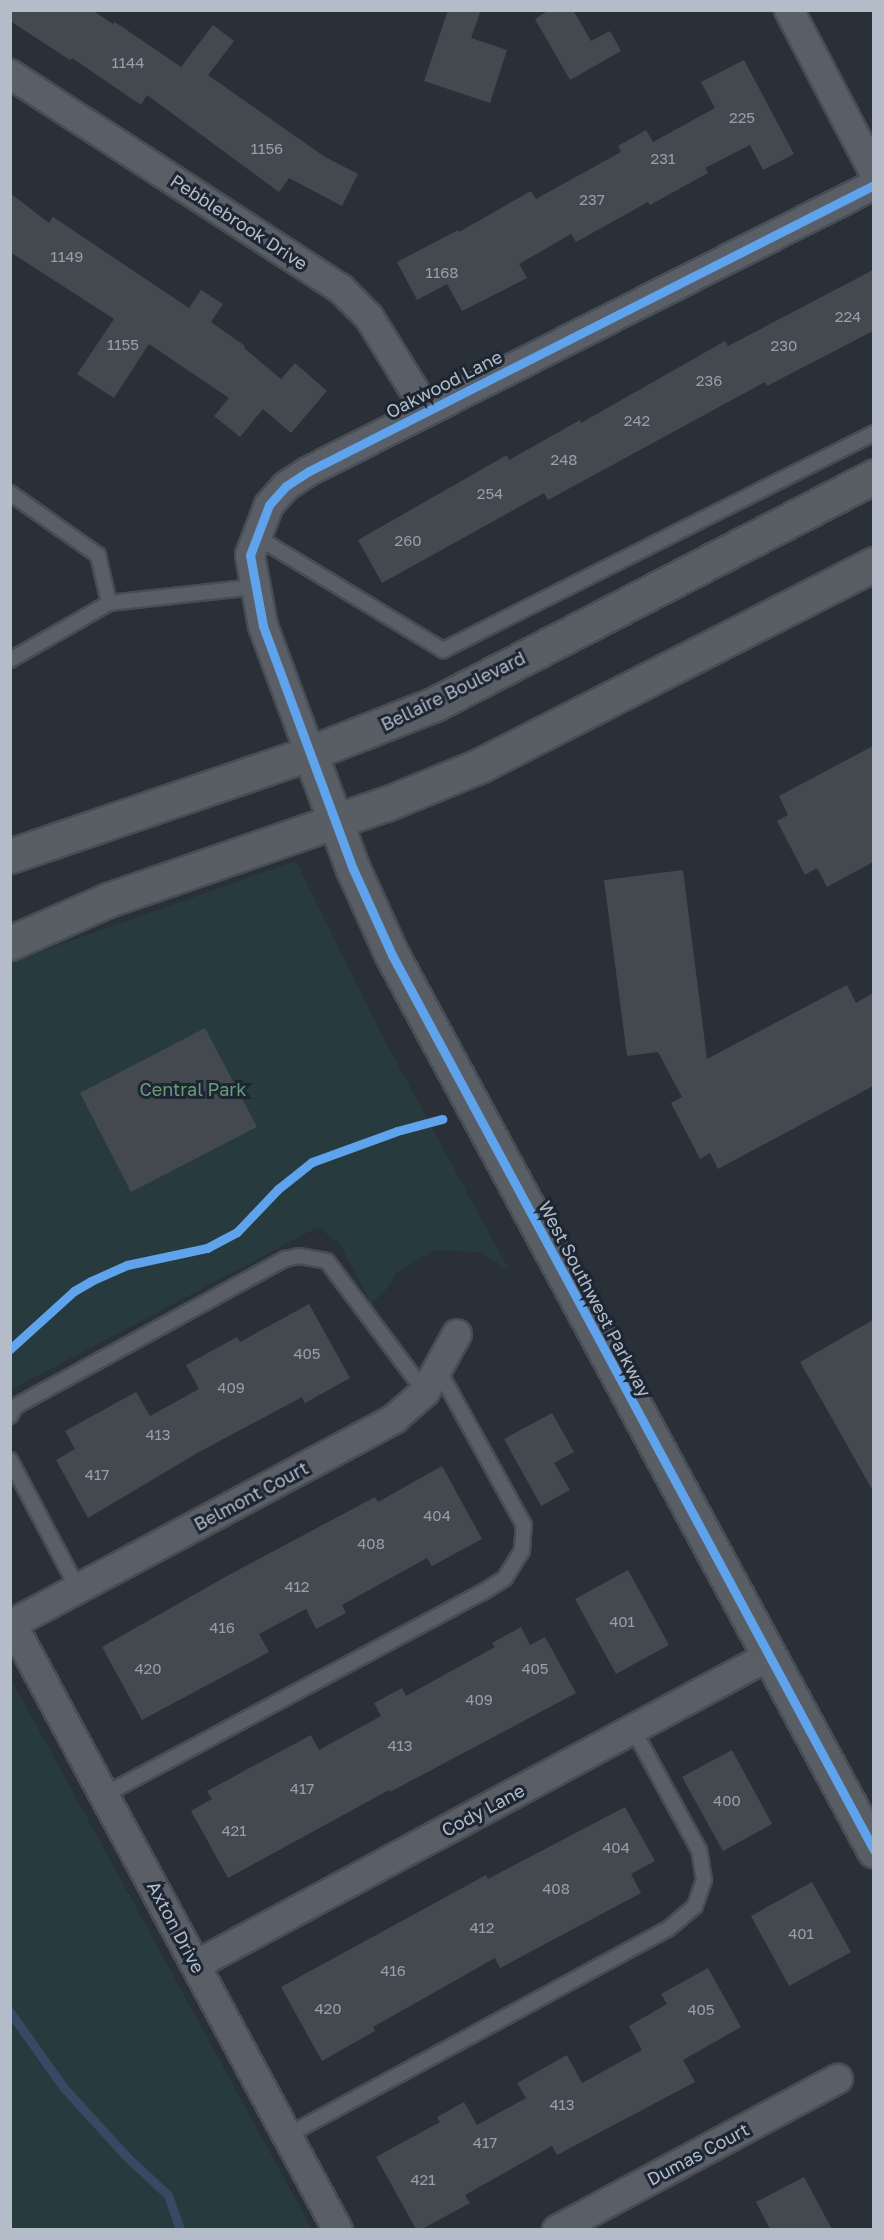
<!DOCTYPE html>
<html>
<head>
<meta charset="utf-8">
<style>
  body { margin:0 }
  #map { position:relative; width:884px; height:2240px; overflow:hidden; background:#2a3038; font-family:"Golos Text",sans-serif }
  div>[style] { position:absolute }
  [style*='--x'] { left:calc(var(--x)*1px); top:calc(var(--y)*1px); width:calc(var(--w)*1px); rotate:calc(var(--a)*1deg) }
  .green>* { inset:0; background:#273a3e }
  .stream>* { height:9px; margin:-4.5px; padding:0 4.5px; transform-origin:4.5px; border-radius:4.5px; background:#384963 }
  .building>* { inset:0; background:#444950 }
  .path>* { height:4px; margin-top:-2px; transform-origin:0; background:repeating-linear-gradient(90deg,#5d636a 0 4.5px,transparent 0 9px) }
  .roads { filter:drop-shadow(2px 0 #484c53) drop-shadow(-2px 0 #484c53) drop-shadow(0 2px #484c53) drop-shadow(0 -2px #484c53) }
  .lane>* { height:14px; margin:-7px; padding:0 7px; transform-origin:7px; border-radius:7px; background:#5a5e66 }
  .street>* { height:28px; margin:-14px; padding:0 14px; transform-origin:14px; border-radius:14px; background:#5a5e66 }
  .secondary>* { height:33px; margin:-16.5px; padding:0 16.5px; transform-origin:16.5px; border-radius:16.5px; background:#595d64 }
  .cycleway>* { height:9px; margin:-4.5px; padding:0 4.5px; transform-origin:4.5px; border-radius:4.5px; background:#60a3ed }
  span { translate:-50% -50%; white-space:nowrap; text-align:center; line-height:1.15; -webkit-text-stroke:6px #1d2633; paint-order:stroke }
  .number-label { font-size:15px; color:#989fab }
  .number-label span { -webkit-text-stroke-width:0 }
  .street-label { font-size:18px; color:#b4bcc9 }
  .park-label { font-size:18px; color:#6b9a76 }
  .frame { position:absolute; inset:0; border:12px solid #b4bcc9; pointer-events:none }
</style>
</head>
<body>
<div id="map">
  <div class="green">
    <i style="clip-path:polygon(296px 861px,384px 1039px,509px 1270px,479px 1252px,435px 1250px,398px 1271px,385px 1291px,371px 1304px,340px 1244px,318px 1227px,11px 1390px,11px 962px)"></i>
    <i style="clip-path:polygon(11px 1679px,312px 2229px,11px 2229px)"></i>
  </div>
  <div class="stream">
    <i style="--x:10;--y:2012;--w:93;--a:54.6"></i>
    <i style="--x:64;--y:2088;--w:95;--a:47.6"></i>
    <i style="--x:128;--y:2158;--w:54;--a:42.8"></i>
    <i style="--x:168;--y:2195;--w:37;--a:71"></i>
  </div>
  <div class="building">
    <i style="clip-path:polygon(10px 10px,92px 10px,113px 24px,115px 22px,181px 67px,213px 25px,234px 41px,208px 75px,325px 157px,358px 174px,342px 206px,289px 178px,279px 192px,147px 95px,141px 105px,72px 58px,70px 60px,10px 21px)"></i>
    <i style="clip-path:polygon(448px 10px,481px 10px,471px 38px,507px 50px,490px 103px,424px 81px)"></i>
    <i style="clip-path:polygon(549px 10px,573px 10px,591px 41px,610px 31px,621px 51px,570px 80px,535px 19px)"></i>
    <i style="clip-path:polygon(744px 60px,794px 154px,763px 170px,750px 145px,705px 168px,708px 173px,650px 205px,648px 202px,576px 242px,571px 234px,519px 264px,527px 278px,462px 311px,447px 284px,417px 300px,397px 262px,458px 230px,459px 232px,531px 191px,536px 199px,621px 152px,618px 146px,646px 130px,653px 142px,715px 108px,701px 82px)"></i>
    <i style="clip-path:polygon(10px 193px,49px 223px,53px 217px,189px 308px,201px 290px,223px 304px,211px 322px,245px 346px,244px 348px,281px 379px,295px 363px,327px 391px,291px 433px,263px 409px,240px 437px,214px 416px,229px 398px,149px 344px,114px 398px,77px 374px,114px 319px,10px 252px)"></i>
    <i style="clip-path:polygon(873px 270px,873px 331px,767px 386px,765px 382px,548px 500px,544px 493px,382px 583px,358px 540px,507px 455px,509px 460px,580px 420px,581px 423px,725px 341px,728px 346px)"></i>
    <i style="clip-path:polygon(873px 746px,873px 862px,827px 887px,817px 868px,805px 875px,777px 821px,788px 815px,779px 796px)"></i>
    <i style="clip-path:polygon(683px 870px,707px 1059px,847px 985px,856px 1003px,873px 993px,873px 1086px,718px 1169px,710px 1153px,700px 1159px,671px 1103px,682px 1097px,658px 1052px,627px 1056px,604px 880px)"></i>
    <i style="clip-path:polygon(205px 1028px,257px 1127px,131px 1192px,80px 1093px)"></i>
    <i style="clip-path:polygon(309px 1304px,350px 1378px,305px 1403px,302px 1397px,199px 1452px,88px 1518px,56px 1460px,75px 1449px,65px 1431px,136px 1392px,150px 1416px,199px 1389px,186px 1365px,237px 1337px,240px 1342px)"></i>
    <i style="clip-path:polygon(873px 1320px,873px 1491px,800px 1362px)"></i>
    <i style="clip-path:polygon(552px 1413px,574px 1452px,554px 1463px,570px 1490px,541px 1506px,504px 1439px)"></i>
    <i style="clip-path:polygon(442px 1466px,482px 1539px,432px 1566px,427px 1558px,342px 1605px,346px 1613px,316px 1629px,306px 1609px,259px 1634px,269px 1652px,142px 1720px,102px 1647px,227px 1576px,375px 1497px,378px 1502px)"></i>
    <i style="clip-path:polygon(628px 1570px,669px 1645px,616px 1674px,575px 1599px)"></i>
    <i style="clip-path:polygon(521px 1627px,530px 1645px,545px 1637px,576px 1693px,390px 1792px,389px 1790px,228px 1878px,191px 1811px,212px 1799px,207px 1791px,311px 1735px,319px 1750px,381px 1716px,374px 1703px,402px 1688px,406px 1696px,495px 1647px,492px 1643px)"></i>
    <i style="clip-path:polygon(732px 1750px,772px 1824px,723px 1851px,682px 1777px)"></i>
    <i style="clip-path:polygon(625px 1807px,655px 1861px,631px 1874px,641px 1893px,500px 1968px,495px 1958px,373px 2027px,375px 2031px,322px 2061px,281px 1987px,486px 1875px,488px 1879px)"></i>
    <i style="clip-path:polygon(812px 1882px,851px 1952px,789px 1986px,751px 1916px)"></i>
    <i style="clip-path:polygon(708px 1968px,741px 2027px,683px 2060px,695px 2082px,557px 2155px,552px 2146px,465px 2195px,470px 2203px,422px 2229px,416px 2229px,376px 2157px,440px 2122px,437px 2117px,464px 2102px,477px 2125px,526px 2098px,517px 2083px,567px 2055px,582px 2083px,642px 2050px,629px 2026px,667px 2004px,661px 1994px)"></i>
    <i style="clip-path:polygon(804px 2177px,832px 2229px,770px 2229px,756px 2202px)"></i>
  </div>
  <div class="path">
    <i style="--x:10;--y:1349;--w:86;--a:-42.2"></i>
    <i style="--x:74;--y:1291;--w:20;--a:-30"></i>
    <i style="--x:91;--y:1281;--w:39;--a:-24"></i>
    <i style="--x:127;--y:1265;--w:82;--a:-12"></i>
    <i style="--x:207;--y:1248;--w:34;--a:-28"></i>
    <i style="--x:237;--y:1232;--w:59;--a:-46.4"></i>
    <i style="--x:278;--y:1189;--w:43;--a:-38.5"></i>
    <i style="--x:312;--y:1162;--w:90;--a:-20"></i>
    <i style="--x:397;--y:1131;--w:47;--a:-14.9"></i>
  </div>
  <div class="roads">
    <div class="lane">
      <i style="--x:10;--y:493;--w:108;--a:35.2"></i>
      <i style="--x:98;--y:555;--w:49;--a:77.1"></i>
      <i style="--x:257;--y:537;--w:218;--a:31.3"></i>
      <i style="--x:443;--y:650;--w:483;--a:-26.7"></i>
      <i style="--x:10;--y:660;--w:114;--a:-29.9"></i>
      <i style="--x:109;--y:603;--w:146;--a:-6.3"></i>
      <i style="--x:10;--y:1416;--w:12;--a:-59"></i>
      <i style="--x:16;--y:1406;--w:307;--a:-28.7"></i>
      <i style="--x:285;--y:1259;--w:14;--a:-12"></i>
      <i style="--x:299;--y:1256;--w:28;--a:10"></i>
      <i style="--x:327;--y:1261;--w:164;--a:53.2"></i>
      <i style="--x:10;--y:1460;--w:146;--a:62.2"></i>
      <i style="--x:104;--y:1795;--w:430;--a:-28.2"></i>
      <i style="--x:483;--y:1592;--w:26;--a:-32"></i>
      <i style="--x:505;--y:1578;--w:32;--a:-58"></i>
      <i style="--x:522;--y:1551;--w:26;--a:-86"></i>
      <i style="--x:524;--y:1525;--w:176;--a:-118.9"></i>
      <i style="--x:288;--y:2135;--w:432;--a:-28.5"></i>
      <i style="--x:668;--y:1929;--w:35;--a:-40"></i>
      <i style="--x:695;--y:1906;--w:28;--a:-71"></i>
      <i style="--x:704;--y:1880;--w:30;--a:-99"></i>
      <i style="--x:699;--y:1850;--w:138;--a:-118.6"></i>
    </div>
    <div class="street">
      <i style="--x:789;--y:10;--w:183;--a:62.3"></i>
      <i style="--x:10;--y:74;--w:395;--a:33"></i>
      <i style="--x:341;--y:289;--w:40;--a:45"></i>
      <i style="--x:369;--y:317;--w:110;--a:58.3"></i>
      <i style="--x:310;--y:753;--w:135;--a:-110.3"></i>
      <i style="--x:263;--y:626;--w:72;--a:-100.4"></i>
      <i style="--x:250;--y:555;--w:53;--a:-69.2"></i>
      <i style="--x:269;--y:505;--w:25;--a:-48"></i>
      <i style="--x:286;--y:486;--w:27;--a:-33"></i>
      <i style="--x:309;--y:471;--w:633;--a:-26.85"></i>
      <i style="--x:196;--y:1965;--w:651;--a:-28.34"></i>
      <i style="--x:338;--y:2230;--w:688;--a:-118.28"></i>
      <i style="--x:12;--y:1624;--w:434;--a:-28.2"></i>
      <i style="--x:394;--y:1419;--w:41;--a:-41.1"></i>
      <i style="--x:425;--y:1392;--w:66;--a:-61.1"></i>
      <i style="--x:557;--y:2230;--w:319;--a:-28.3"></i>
    </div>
    <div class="secondary">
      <i style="--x:310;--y:753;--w:124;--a:69.7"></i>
      <i style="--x:353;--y:869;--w:94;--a:65.6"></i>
      <i style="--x:392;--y:955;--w:1017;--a:61.7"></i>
      <i style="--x:10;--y:856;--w:317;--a:-18.9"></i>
      <i style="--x:310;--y:753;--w:134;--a:-21.4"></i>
      <i style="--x:435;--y:704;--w:495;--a:-27.4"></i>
      <i style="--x:10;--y:943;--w:107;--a:-23.7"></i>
      <i style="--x:108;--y:900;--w:294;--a:-19.1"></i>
      <i style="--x:386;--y:804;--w:103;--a:-22.3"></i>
      <i style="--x:481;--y:765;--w:441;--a:-27.1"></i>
    </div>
  </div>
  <div class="cycleway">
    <i style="--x:874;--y:185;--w:633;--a:153.15"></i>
    <i style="--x:309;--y:471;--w:27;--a:147"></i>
    <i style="--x:286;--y:486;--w:25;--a:132"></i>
    <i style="--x:269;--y:505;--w:53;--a:110.8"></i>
    <i style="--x:250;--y:555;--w:72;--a:79.6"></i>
    <i style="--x:263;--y:626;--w:259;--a:69.7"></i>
    <i style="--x:353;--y:869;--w:94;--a:65.6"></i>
    <i style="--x:392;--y:955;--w:1017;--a:61.7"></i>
    <i style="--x:10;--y:1349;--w:86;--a:-42.2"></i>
    <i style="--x:74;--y:1291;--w:20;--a:-30"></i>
    <i style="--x:91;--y:1281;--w:39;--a:-24"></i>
    <i style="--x:127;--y:1265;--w:82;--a:-12"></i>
    <i style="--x:207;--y:1248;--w:34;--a:-28"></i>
    <i style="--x:237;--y:1232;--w:59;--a:-46.4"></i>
    <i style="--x:278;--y:1189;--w:43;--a:-38.5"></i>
    <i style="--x:312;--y:1162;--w:90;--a:-20"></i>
    <i style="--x:397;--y:1131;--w:47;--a:-14.9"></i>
  </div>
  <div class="number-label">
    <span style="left:128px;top:63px">1144</span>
    <span style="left:742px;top:118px">225</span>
    <span style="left:267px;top:149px">1156</span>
    <span style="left:663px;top:159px">231</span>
    <span style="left:592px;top:200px">237</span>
    <span style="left:67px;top:257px">1149</span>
    <span style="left:442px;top:273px">1168</span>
    <span style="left:848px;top:317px">224</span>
    <span style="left:123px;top:345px">1155</span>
    <span style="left:784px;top:346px">230</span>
    <span style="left:709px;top:381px">236</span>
    <span style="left:637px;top:421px">242</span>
    <span style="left:564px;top:460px">248</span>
    <span style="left:490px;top:494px">254</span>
    <span style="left:408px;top:541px">260</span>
    <span style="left:307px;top:1354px">405</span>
    <span style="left:231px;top:1388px">409</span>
    <span style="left:158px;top:1435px">413</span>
    <span style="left:97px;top:1475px">417</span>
    <span style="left:437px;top:1516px">404</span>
    <span style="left:371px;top:1544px">408</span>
    <span style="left:297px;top:1587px">412</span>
    <span style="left:622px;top:1622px">401</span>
    <span style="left:222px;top:1628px">416</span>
    <span style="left:148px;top:1669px">420</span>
    <span style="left:535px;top:1669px">405</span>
    <span style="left:479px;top:1700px">409</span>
    <span style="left:400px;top:1746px">413</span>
    <span style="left:302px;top:1789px">417</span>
    <span style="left:727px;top:1801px">400</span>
    <span style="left:234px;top:1831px">421</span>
    <span style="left:616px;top:1848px">404</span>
    <span style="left:556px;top:1889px">408</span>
    <span style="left:482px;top:1928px">412</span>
    <span style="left:801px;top:1934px">401</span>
    <span style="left:393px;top:1971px">416</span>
    <span style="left:328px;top:2009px">420</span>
    <span style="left:701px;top:2010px">405</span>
    <span style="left:562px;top:2105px">413</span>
    <span style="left:485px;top:2143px">417</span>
    <span style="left:423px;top:2180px">421</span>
  </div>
  <div class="street-label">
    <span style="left:239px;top:222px;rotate:33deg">Pebblebrook Drive</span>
    <span style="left:444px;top:384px;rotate:-27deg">Oakwood Lane</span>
    <span style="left:453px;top:691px;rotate:-26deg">Bellaire Boulevard</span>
    <span style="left:595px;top:1299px;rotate:62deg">West Southwest Parkway</span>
    <span style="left:251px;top:1496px;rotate:-28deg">Belmont Court</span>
    <span style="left:483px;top:1810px;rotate:-28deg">Cody Lane</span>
    <span style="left:176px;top:1927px;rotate:62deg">Axton Drive</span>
    <span style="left:698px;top:2154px;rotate:-28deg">Dumas Court</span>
  </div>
  <div class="park-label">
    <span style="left:193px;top:1089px">Central Park</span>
  </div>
  <div class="frame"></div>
</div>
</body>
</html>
